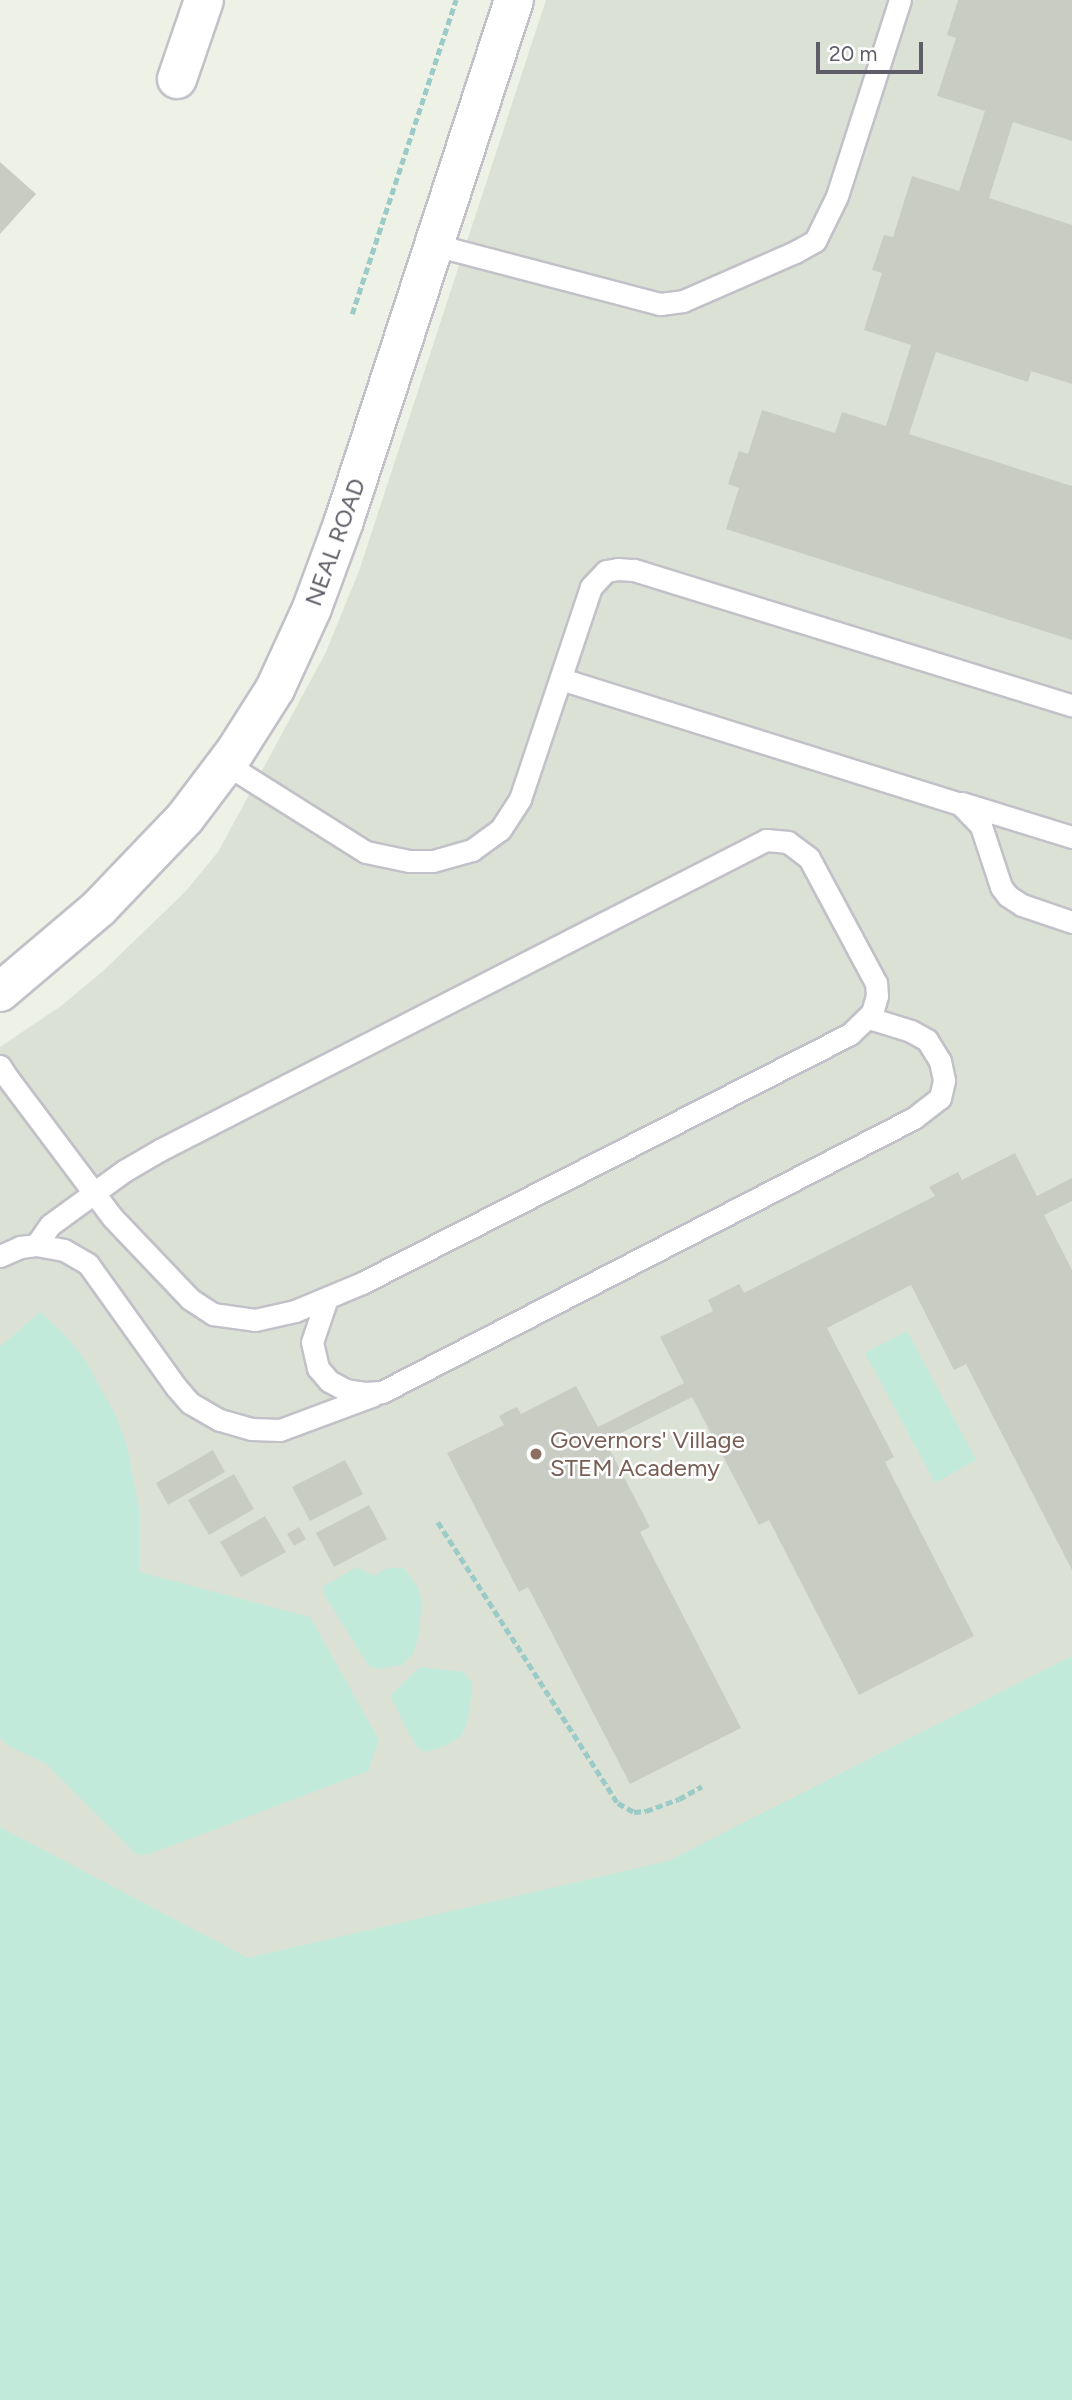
<!DOCTYPE html>
<html>
<head>
<meta charset="utf-8">
<style>
  body { margin:0 }
  #map { position:relative; width:1072px; height:2400px; overflow:hidden; background:#edf1e6; font-family:Figtree,sans-serif }
  div>[style] { position:absolute }
  [style*='--x'] { left:calc(var(--x)*1px); top:calc(var(--y)*1px); width:calc(var(--w)*1px); rotate:calc(var(--a)*1deg) }
  .education>* { inset:0; background:#dce1d5 }
  .green>* { inset:0; background:#c1eadb }
  .building>* { inset:0; background:#c9ccc3 }
  .path>* { height:4.5px; margin-top:-2.25px; transform-origin:0; background:repeating-linear-gradient(90deg,#9acbc7 0 7px,transparent 0 10.5px) }
  .roads { filter:drop-shadow(2px 0 #c2c0c8) drop-shadow(-2px 0 #c2c0c8) drop-shadow(0 2px #c2c0c8) drop-shadow(0 -2px #c2c0c8) }
  .service>* { height:21px; margin:-10.5px; padding:0 10.5px; transform-origin:10.5px; border-radius:10.5px; background:#fff }
  .minor>* { height:38px; margin:-19px; padding:0 19px; transform-origin:19px; border-radius:19px; background:#fff }
  .tertiary>* { height:38px; margin:-19px; padding:0 19px; transform-origin:19px; border-radius:19px; background:#fff }
  .dots>* { width:19px; height:19px; translate:-50% -50%; box-sizing:border-box; border:4px solid #fff; border-radius:50% }
  span { translate:-50% -50%; white-space:nowrap; text-align:center; line-height:1.15; -webkit-text-stroke:5px #fff; paint-order:stroke }
  .street-label { font-size:24px; color:#5f5e68 }
  .education-label { font-size:24px; color:#785e54 }
  .left { translate:0 -50%; text-align:left }
  .scale { position:absolute; left:816px; top:42px; width:107px; height:32px; box-sizing:border-box; border:4px solid #5f5e68; border-top:0; padding-left:9px; font-size:21px; line-height:24px; white-space:nowrap; color:#5f5e68; -webkit-text-stroke:5px #fff; paint-order:stroke }
</style>
</head>
<body>
<div id="map">
  <div class="education">
    <i style="clip-path:polygon(546px 0,1072px 0,1072px 2400px,0 1862px,0 1047px,61px 1006px,103px 971px,185px 892px,218px 852px,326px 652px,359px 571px)"></i>
  </div>
  <div class="green">
    <i style="clip-path:polygon(40px 1312px,67px 1337px,86px 1362px,116px 1416px,127px 1446px,139px 1509px,139px 1572px,310px 1617px,379px 1740px,368px 1771px,150px 1854px,137px 1855px,46px 1764px,9px 1746px,0 1738px,0 1347px)"></i>
    <i style="clip-path:polygon(907px 1331px,976px 1460px,935px 1483px,865px 1353px)"></i>
    <i style="clip-path:polygon(357px 1567px,373px 1576px,388px 1568px,404px 1568px,418px 1588px,422px 1601px,418px 1640px,412px 1655px,402px 1665px,377px 1669px,368px 1665px,323px 1593px,324px 1586px)"></i>
    <i style="clip-path:polygon(1072px 1656px,1072px 2400px,0 2400px,0 1827px,248px 1958px,668px 1861px)"></i>
    <i style="clip-path:polygon(420px 1667px,463px 1672px,471px 1681px,472px 1691px,467px 1724px,460px 1737px,443px 1747px,425px 1752px,416px 1746px,390px 1696px)"></i>
  </div>
  <div class="building">
    <i style="clip-path:polygon(958px 0,1072px 0,1072px 141px,1013px 122px,989px 198px,1072px 225px,1072px 384px,1031px 371px,1028px 382px,936px 352px,909px 434px,1072px 486px,1072px 640px,726px 529px,739px 488px,728px 484px,739px 451px,748px 454px,762px 410px,835px 433px,842px 412px,886px 426px,911px 345px,864px 330px,882px 273px,872px 270px,884px 235px,893px 237px,912px 176px,959px 191px,985px 111px,937px 96px,956px 38px,947px 35px)"></i>
    <i style="clip-path:polygon(0 162px,36px 194px,0 234px)"></i>
    <i style="clip-path:polygon(1015px 1153px,1037px 1196px,1072px 1178px,1072px 1201px,1044px 1215px,1072px 1270px,1072px 1570px,966px 1364px,954px 1370px,911px 1285px,827px 1328px,894px 1457px,885px 1462px,974px 1636px,859px 1695px,769px 1520px,759px 1525px,692px 1397px,605px 1441px,650px 1527px,640px 1532px,741px 1728px,630px 1784px,528px 1587px,519px 1592px,447px 1453px,504px 1425px,499px 1416px,506px 1412px,517px 1407px,521px 1414px,576px 1386px,598px 1427px,684px 1383px,660px 1337px,713px 1311px,708px 1300px,739px 1284px,744px 1293px,935px 1196px,929px 1187px,958px 1172px,962px 1180px)"></i>
    <i style="clip-path:polygon(213px 1450px,225px 1472px,168px 1505px,156px 1483px)"></i>
    <i style="clip-path:polygon(345px 1460px,363px 1494px,310px 1521px,292px 1487px)"></i>
    <i style="clip-path:polygon(234px 1474px,254px 1509px,209px 1535px,188px 1500px)"></i>
    <i style="clip-path:polygon(369px 1505px,387px 1539px,334px 1567px,316px 1533px)"></i>
    <i style="clip-path:polygon(265px 1516px,286px 1552px,241px 1577px,220px 1542px)"></i>
    <i style="clip-path:polygon(299px 1527px,306px 1539px,294px 1546px,287px 1534px)"></i>
  </div>
  <div class="path">
    <i style="--x:352;--y:314;--w:331;--a:-71.7"></i>
    <i style="--x:438;--y:1522;--w:334;--a:57.4"></i>
    <i style="--x:618;--y:1803;--w:18;--a:29"></i>
    <i style="--x:634;--y:1812;--w:12;--a:-5"></i>
    <i style="--x:646;--y:1811;--w:35;--a:-20"></i>
    <i style="--x:679;--y:1799;--w:26;--a:-29"></i>
  </div>
  <div class="roads">
    <div class="service">
      <i style="--x:435;--y:245;--w:233;--a:14.7"></i>
      <i style="--x:660;--y:304;--w:23;--a:-7"></i>
      <i style="--x:683;--y:301;--w:122;--a:-23.6"></i>
      <i style="--x:795;--y:252;--w:23;--a:-29"></i>
      <i style="--x:815;--y:241;--w:50;--a:-63.9"></i>
      <i style="--x:837;--y:196;--w:206;--a:-72.2"></i>
      <i style="--x:561;--y:679;--w:418;--a:17.4"></i>
      <i style="--x:960;--y:804;--w:30;--a:46"></i>
      <i style="--x:981;--y:826;--w:64;--a:71.8"></i>
      <i style="--x:1001;--y:887;--w:11;--a:52"></i>
      <i style="--x:1008;--y:896;--w:17;--a:33"></i>
      <i style="--x:1022;--y:905;--w:53;--a:18.8"></i>
      <i style="--x:226;--y:764;--w:165;--a:32.2"></i>
      <i style="--x:366;--y:852;--w:44;--a:11.8"></i>
      <i style="--x:409;--y:861;--w:24;--a:0"></i>
      <i style="--x:433;--y:861;--w:41;--a:-15.8"></i>
      <i style="--x:472;--y:850;--w:34;--a:-36"></i>
      <i style="--x:500;--y:830;--w:37;--a:-57"></i>
      <i style="--x:520;--y:799;--w:224;--a:-71.5"></i>
      <i style="--x:591;--y:587;--w:22;--a:-47"></i>
      <i style="--x:606;--y:571;--w:12;--a:-9"></i>
      <i style="--x:618;--y:569;--w:16;--a:4"></i>
      <i style="--x:634;--y:570;--w:459;--a:17.2"></i>
      <i style="--x:962;--y:803;--w:115;--a:17.2"></i>
      <i style="--x:0;--y:1066;--w:13;--a:58"></i>
      <i style="--x:7;--y:1077;--w:175;--a:53.1"></i>
      <i style="--x:112;--y:1217;--w:113;--a:46.4"></i>
      <i style="--x:190;--y:1299;--w:27;--a:33"></i>
      <i style="--x:213;--y:1314;--w:42;--a:8.1"></i>
      <i style="--x:255;--y:1320;--w:41;--a:-12.7"></i>
      <i style="--x:295;--y:1311;--w:73;--a:-22.7"></i>
      <i style="--x:362;--y:1283;--w:548;--a:-27.03"></i>
      <i style="--x:850;--y:1034;--w:30;--a:-44"></i>
      <i style="--x:872;--y:1013;--w:18;--a:-74"></i>
      <i style="--x:877;--y:996;--w:13;--a:-94"></i>
      <i style="--x:876;--y:983;--w:142;--a:-118.2"></i>
      <i style="--x:809;--y:858;--w:26;--a:-143"></i>
      <i style="--x:788;--y:842;--w:22;--a:-175"></i>
      <i style="--x:766;--y:840;--w:681;--a:152.91"></i>
      <i style="--x:160;--y:1150;--w:42;--a:149.7"></i>
      <i style="--x:124;--y:1171;--w:37;--a:144"></i>
      <i style="--x:94;--y:1193;--w:54;--a:144"></i>
      <i style="--x:50;--y:1225;--w:24;--a:125"></i>
      <i style="--x:0;--y:1256;--w:22;--a:-24"></i>
      <i style="--x:20;--y:1247;--w:16;--a:-7"></i>
      <i style="--x:36;--y:1245;--w:28;--a:10"></i>
      <i style="--x:64;--y:1250;--w:28;--a:30"></i>
      <i style="--x:88;--y:1264;--w:151;--a:54.4"></i>
      <i style="--x:176;--y:1387;--w:21;--a:49"></i>
      <i style="--x:190;--y:1403;--w:34;--a:30"></i>
      <i style="--x:220;--y:1420;--w:33;--a:16"></i>
      <i style="--x:252;--y:1429;--w:28;--a:2"></i>
      <i style="--x:280;--y:1430;--w:100;--a:-20.4"></i>
      <i style="--x:327;--y:1298;--w:46;--a:108.8"></i>
      <i style="--x:312;--y:1342;--w:27;--a:77"></i>
      <i style="--x:318;--y:1368;--w:17;--a:50"></i>
      <i style="--x:329;--y:1381;--w:19;--a:28"></i>
      <i style="--x:346;--y:1390;--w:19;--a:9"></i>
      <i style="--x:365;--y:1393;--w:17;--a:-3"></i>
      <i style="--x:382;--y:1392;--w:598;--a:-27.25"></i>
      <i style="--x:914;--y:1118;--w:33;--a:-38"></i>
      <i style="--x:940;--y:1098;--w:18;--a:-77"></i>
      <i style="--x:944;--y:1080;--w:19;--a:-102"></i>
      <i style="--x:940;--y:1061;--w:25;--a:-122"></i>
      <i style="--x:927;--y:1040;--w:18;--a:-151"></i>
      <i style="--x:911;--y:1031;--w:44;--a:-162.8"></i>
    </div>
    <div class="minor">
      <i style="--x:177;--y:79;--w:83;--a:-71.1"></i>
    </div>
    <div class="tertiary">
      <i style="--x:0;--y:992;--w:130;--a:-40.3"></i>
      <i style="--x:99;--y:908;--w:124;--a:-46.3"></i>
      <i style="--x:185;--y:818;--w:83;--a:-52.9"></i>
      <i style="--x:235;--y:752;--w:75;--a:-57.6"></i>
      <i style="--x:275;--y:689;--w:89;--a:-65.4"></i>
      <i style="--x:312;--y:608;--w:93;--a:-69.8"></i>
      <i style="--x:344;--y:521;--w:548;--a:-71.93"></i>
    </div>
  </div>
  <div class="dots">
    <i style="left:536px;top:1454px;background:#8d6e63"></i>
  </div>
  <div class="street-label">
    <span style="left:335px;top:542px;rotate:-70deg">NEAL ROAD</span>
  </div>
  <div class="education-label">
    <span class="left" style="left:550px;top:1454px">Governors' Village<br>STEM Academy</span>
  </div>
  <div class="scale">20 m</div>
</div>
</body>
</html>
